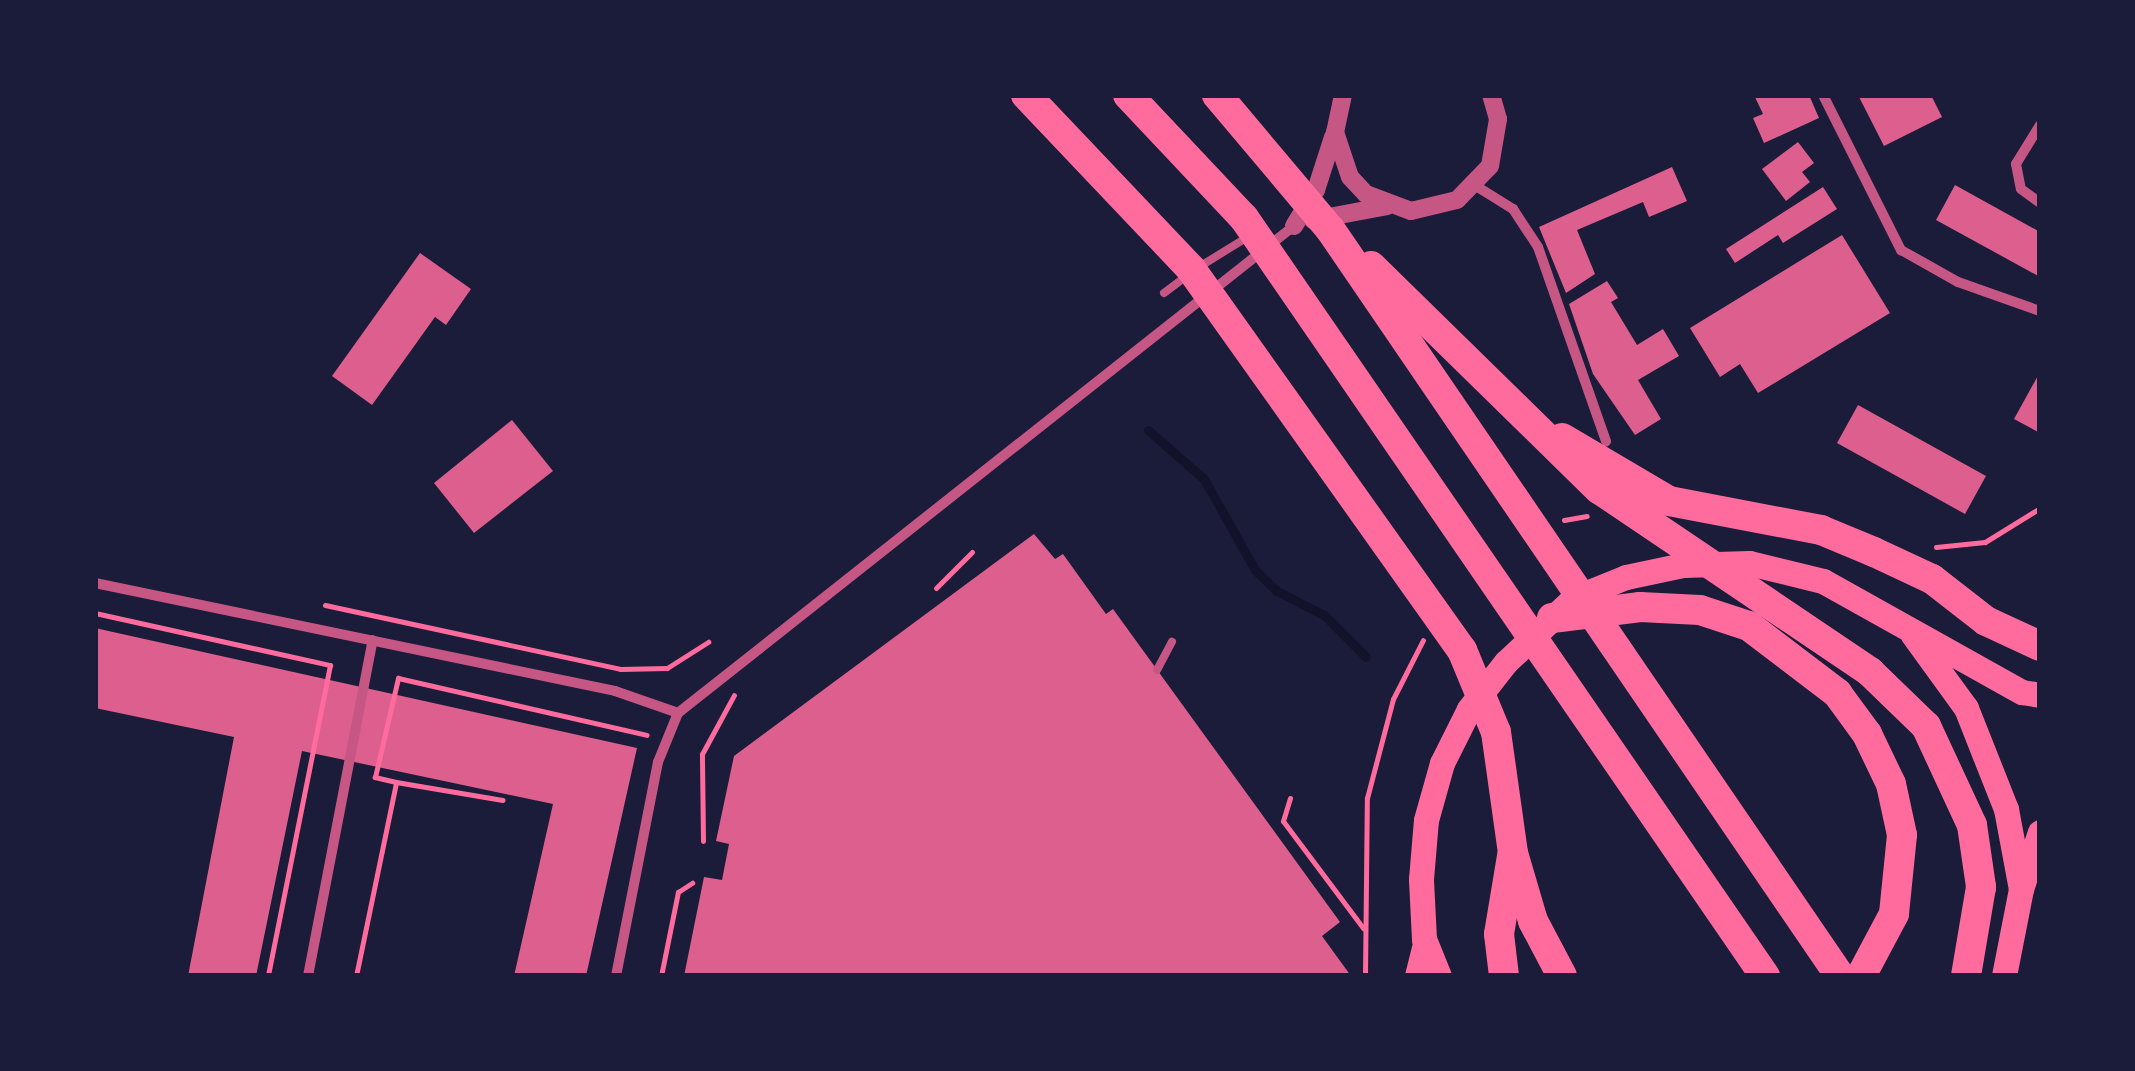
<!DOCTYPE html>
<html>
<head>
<meta charset="utf-8">
<style>
  body { margin:0 }
  #map { position:relative; width:2135px; height:1071px; overflow:hidden; background:#1b1b3a; font-family:"Nunito Sans",sans-serif }
  div>[style] { position:absolute }
  [style*='--x'] { left:calc(var(--x)*1px); top:calc(var(--y)*1px); width:calc(var(--w)*1px); rotate:calc(var(--a)*1deg) }
  .stream>* { height:9px; margin:-4.5px; padding:0 4.5px; transform-origin:4.5px; border-radius:4.5px; background:#12122b }
  .building>* { inset:0; background:#dd5f8e }
  .path>* { height:5px; margin:-2.5px; padding:0 2.5px; transform-origin:2.5px; border-radius:2.5px; background:#ff6b9d }
  .service>* { height:8px; margin:-4px; padding:0 4px; transform-origin:4px; border-radius:4px; background:#c65784 }
  .minor>* { height:10px; margin:-5px; padding:0 5px; transform-origin:5px; border-radius:5px; background:#c65784 }
  .tertiary>* { height:18px; margin:-9px; padding:0 9px; transform-origin:9px; border-radius:9px; background:#c65784 }
  .secondary>* { height:20px; margin:-10px; padding:0 10px; transform-origin:10px; border-radius:10px; background:#ff6b9d }
  .primary>* { height:25px; margin:-12.5px; padding:0 12.5px; transform-origin:12.5px; border-radius:12.5px; background:#ff6b9d }
  .motorway>* { height:30px; margin:-15px; padding:0 15px; transform-origin:15px; border-radius:15px; background:#ff6b9d }
  span { translate:-50% -50%; white-space:nowrap; text-align:center; line-height:1.15; -webkit-text-stroke:10px #1b1b3a; paint-order:stroke }
  .frame { position:absolute; inset:0; border:98px solid #1b1b3a; pointer-events:none }
</style>
</head>
<body>
<div id="map">
  <div class="stream">
    <i style="--x:1148;--y:430;--w:74;--a:41.2"></i>
    <i style="--x:1204;--y:479;--w:104;--a:60.7"></i>
    <i style="--x:1255;--y:570;--w:30;--a:44"></i>
    <i style="--x:1277;--y:591;--w:53;--a:27.1"></i>
    <i style="--x:1324;--y:615;--w:59;--a:45"></i>
  </div>
  <div class="building">
    <i style="clip-path:polygon(1754px 95px,1809px 95px,1819px 118px,1764px 143px,1753px 118px,1763px 114px)"></i>
    <i style="clip-path:polygon(1858px 95px,1931px 95px,1942px 117px,1884px 146px)"></i>
    <i style="clip-path:polygon(1798px 142px,1814px 163px,1802px 172px,1810px 182px,1786px 201px,1762px 169px)"></i>
    <i style="clip-path:polygon(1672px 167px,1687px 201px,1649px 217px,1643px 202px,1577px 230px,1595px 274px,1566px 293px,1539px 227px)"></i>
    <i style="clip-path:polygon(1955px 185px,2040px 232px,2040px 277px,1936px 220px)"></i>
    <i style="clip-path:polygon(1823px 187px,1837px 209px,1783px 243px,1778px 235px,1735px 263px,1726px 249px)"></i>
    <i style="clip-path:polygon(1842px 235px,1890px 313px,1758px 393px,1740px 364px,1720px 377px,1690px 328px)"></i>
    <i style="clip-path:polygon(420px 253px,471px 289px,446px 325px,435px 317px,372px 405px,332px 376px)"></i>
    <i style="clip-path:polygon(1607px 281px,1618px 298px,1611px 302px,1637px 345px,1663px 329px,1679px 356px,1638px 380px,1661px 419px,1635px 435px,1593px 374px,1569px 304px)"></i>
    <i style="clip-path:polygon(2040px 372px,2040px 433px,2014px 419px)"></i>
    <i style="clip-path:polygon(1858px 405px,1986px 476px,1965px 514px,1837px 443px)"></i>
    <i style="clip-path:polygon(512px 420px,553px 471px,474px 533px,434px 483px)"></i>
    <i style="clip-path:polygon(1034px 534px,1055px 559px,1063px 554px,1106px 614px,1113px 609px,1340px 922px,1322px 936px,1351px 976px,684px 976px,704px 877px,722px 880px,729px 844px,716px 841px,734px 756px)"></i>
    <i style="clip-path:polygon(95px 628px,637px 748px,586px 976px,514px 976px,553px 804px,302px 751px,256px 976px,188px 976px,234px 737px,95px 708px)"></i>
  </div>
  <div class="path">
    <i style="--x:1564;--y:520;--w:23;--a:-10"></i>
    <i style="--x:1936;--y:547;--w:49;--a:-5.8"></i>
    <i style="--x:1985;--y:542;--w:65;--a:-31.7"></i>
    <i style="--x:936;--y:588;--w:51;--a:-45"></i>
    <i style="--x:325;--y:605;--w:302;--a:12.2"></i>
    <i style="--x:620;--y:669;--w:47;--a:-1.2"></i>
    <i style="--x:667;--y:668;--w:49;--a:-32.4"></i>
    <i style="--x:95;--y:613;--w:241;--a:12.5"></i>
    <i style="--x:330;--y:665;--w:317;--a:101.3"></i>
    <i style="--x:396;--y:782;--w:108;--a:9.6"></i>
    <i style="--x:1290;--y:798;--w:24;--a:107"></i>
    <i style="--x:1283;--y:821;--w:134;--a:53.2"></i>
    <i style="--x:703;--y:841;--w:87;--a:-90.7"></i>
    <i style="--x:702;--y:754;--w:67;--a:-61.5"></i>
    <i style="--x:356;--y:976;--w:198;--a:-78.3"></i>
    <i style="--x:396;--y:782;--w:22;--a:-167"></i>
    <i style="--x:375;--y:777;--w:102;--a:-76.9"></i>
    <i style="--x:398;--y:678;--w:255;--a:12.9"></i>
    <i style="--x:661;--y:976;--w:86;--a:-78.6"></i>
    <i style="--x:678;--y:892;--w:17;--a:-33"></i>
    <i style="--x:1365;--y:976;--w:178;--a:-89.4"></i>
    <i style="--x:1367;--y:798;--w:102;--a:-75.3"></i>
    <i style="--x:1393;--y:699;--w:66;--a:-63"></i>
  </div>
  <div class="service">
    <i style="--x:1199;--y:267;--w:55;--a:-31.7"></i>
    <i style="--x:1164;--y:293;--w:30;--a:-37"></i>
    <i style="--x:1157;--y:670;--w:32;--a:-62"></i>
  </div>
  <div class="minor">
    <i style="--x:1823;--y:95;--w:174;--a:63.3"></i>
    <i style="--x:1901;--y:250;--w:65;--a:29.3"></i>
    <i style="--x:1958;--y:282;--w:87;--a:19.5"></i>
    <i style="--x:2040;--y:125;--w:46;--a:121.6"></i>
    <i style="--x:2016;--y:164;--w:25;--a:79"></i>
    <i style="--x:2021;--y:189;--w:24;--a:36"></i>
    <i style="--x:1476;--y:186;--w:44;--a:31.9"></i>
    <i style="--x:1513;--y:209;--w:45;--a:56.7"></i>
    <i style="--x:1538;--y:247;--w:206;--a:70.7"></i>
    <i style="--x:95;--y:583;--w:531;--a:11.73"></i>
    <i style="--x:615;--y:691;--w:67;--a:19.2"></i>
    <i style="--x:308;--y:976;--w:342;--a:-79.1"></i>
    <i style="--x:616;--y:976;--w:218;--a:-78.9"></i>
    <i style="--x:658;--y:762;--w:53;--a:-67.8"></i>
    <i style="--x:678;--y:713;--w:785;--a:-38.33"></i>
  </div>
  <div class="tertiary">
    <i style="--x:1343;--y:95;--w:38;--a:102"></i>
    <i style="--x:1335;--y:132;--w:47;--a:71.6"></i>
    <i style="--x:1350;--y:177;--w:23;--a:47"></i>
    <i style="--x:1366;--y:194;--w:48;--a:20.7"></i>
    <i style="--x:1411;--y:211;--w:47;--a:-13.4"></i>
    <i style="--x:1457;--y:200;--w:47;--a:-45.9"></i>
    <i style="--x:1490;--y:166;--w:48;--a:-80.3"></i>
    <i style="--x:1498;--y:119;--w:25;--a:-106"></i>
    <i style="--x:1313;--y:220;--w:75;--a:-10.7"></i>
    <i style="--x:1294;--y:226;--w:42;--a:-58.6"></i>
    <i style="--x:1316;--y:190;--w:56;--a:-72.2"></i>
  </div>
  <div class="secondary">
    <i style="--x:1415;--y:976;--w:38;--a:-76"></i>
  </div>
  <div class="primary">
    <i style="--x:1913;--y:635;--w:90;--a:54"></i>
    <i style="--x:1966;--y:708;--w:109;--a:68.4"></i>
    <i style="--x:2006;--y:809;--w:81;--a:79.4"></i>
    <i style="--x:2021;--y:889;--w:89;--a:101.1"></i>
    <i style="--x:2021;--y:889;--w:60;--a:-71.6"></i>
    <i style="--x:1439;--y:976;--w:40;--a:-112"></i>
    <i style="--x:1424;--y:939;--w:60;--a:-92.9"></i>
    <i style="--x:1421;--y:879;--w:59;--a:-85.2"></i>
    <i style="--x:1426;--y:820;--w:59;--a:-74.3"></i>
    <i style="--x:1442;--y:763;--w:60;--a:-63.4"></i>
    <i style="--x:1469;--y:709;--w:60;--a:-51.8"></i>
    <i style="--x:1506;--y:662;--w:93;--a:-43.3"></i>
    <i style="--x:1574;--y:598;--w:56;--a:-22"></i>
    <i style="--x:1626;--y:577;--w:58;--a:-11.9"></i>
    <i style="--x:1683;--y:565;--w:66;--a:-1.7"></i>
    <i style="--x:1749;--y:563;--w:76;--a:13.7"></i>
    <i style="--x:1823;--y:581;--w:228;--a:29.2"></i>
    <i style="--x:2022;--y:692;--w:18;--a:9"></i>
  </div>
  <div class="motorway">
    <i style="--x:1026;--y:95;--w:240;--a:46.5"></i>
    <i style="--x:1191;--y:269;--w:468;--a:54.6"></i>
    <i style="--x:1462;--y:650;--w:89;--a:67.5"></i>
    <i style="--x:1496;--y:732;--w:122;--a:82"></i>
    <i style="--x:1513;--y:853;--w:71;--a:73.6"></i>
    <i style="--x:1533;--y:921;--w:62;--a:62.2"></i>
    <i style="--x:1128;--y:95;--w:169;--a:46.7"></i>
    <i style="--x:1244;--y:218;--w:920;--a:55.5"></i>
    <i style="--x:1217;--y:95;--w:175;--a:49.9"></i>
    <i style="--x:1330;--y:229;--w:904;--a:55.68"></i>
    <i style="--x:1371;--y:266;--w:319;--a:44.4"></i>
    <i style="--x:1599;--y:489;--w:327;--a:34"></i>
    <i style="--x:1870;--y:672;--w:78;--a:44"></i>
    <i style="--x:1926;--y:726;--w:109;--a:65.1"></i>
    <i style="--x:1972;--y:825;--w:63;--a:81.7"></i>
    <i style="--x:1981;--y:887;--w:90;--a:99.6"></i>
    <i style="--x:1562;--y:438;--w:124;--a:30.5"></i>
    <i style="--x:1669;--y:501;--w:155;--a:10.8"></i>
    <i style="--x:1821;--y:530;--w:57;--a:22.5"></i>
    <i style="--x:1874;--y:552;--w:64;--a:25"></i>
    <i style="--x:1932;--y:579;--w:68;--a:37.9"></i>
    <i style="--x:1986;--y:621;--w:60;--a:24.8"></i>
    <i style="--x:1552;--y:618;--w:89;--a:-7.1"></i>
    <i style="--x:1640;--y:607;--w:60;--a:2.9"></i>
    <i style="--x:1700;--y:610;--w:52;--a:18.1"></i>
    <i style="--x:1749;--y:626;--w:111;--a:37.3"></i>
    <i style="--x:1837;--y:693;--w:51;--a:53.8"></i>
    <i style="--x:1867;--y:734;--w:55;--a:64.4"></i>
    <i style="--x:1891;--y:784;--w:52;--a:77.8"></i>
    <i style="--x:1902;--y:835;--w:79;--a:95.8"></i>
    <i style="--x:1894;--y:914;--w:70;--a:118"></i>
    <i style="--x:1504;--y:976;--w:42;--a:-96.8"></i>
    <i style="--x:1499;--y:934;--w:79;--a:-80.5"></i>
  </div>
  <div class="frame"></div>
</div>
</body>
</html>
